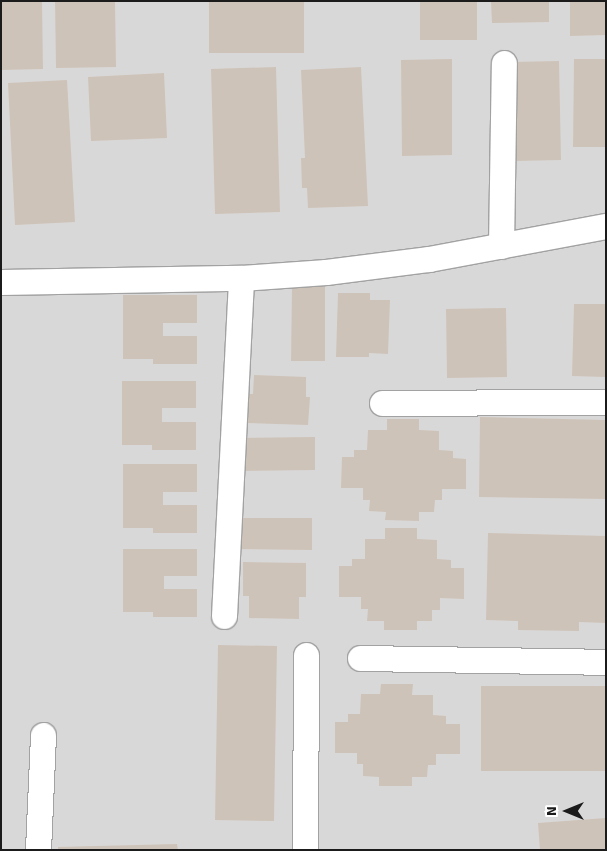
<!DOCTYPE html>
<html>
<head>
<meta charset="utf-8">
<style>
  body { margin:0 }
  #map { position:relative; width:607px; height:851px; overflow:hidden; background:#eeeadf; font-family:Signika,sans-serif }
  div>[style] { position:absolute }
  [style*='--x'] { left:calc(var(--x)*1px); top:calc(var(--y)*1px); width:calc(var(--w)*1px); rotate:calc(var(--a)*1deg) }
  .residential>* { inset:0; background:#d9d8d8 }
  .building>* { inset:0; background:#cec3b8 }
  .roads { filter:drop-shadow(1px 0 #a2a2a2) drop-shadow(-1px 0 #a2a2a2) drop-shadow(0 1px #a2a2a2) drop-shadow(0 -1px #a2a2a2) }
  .street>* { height:25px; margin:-12.5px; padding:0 12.5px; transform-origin:12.5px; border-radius:12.5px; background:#fff }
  span { translate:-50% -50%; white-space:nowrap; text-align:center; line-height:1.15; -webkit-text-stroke:4.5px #fff; paint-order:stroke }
  .frame { position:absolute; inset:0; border:2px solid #1b1b1b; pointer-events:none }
  .north { position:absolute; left:542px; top:786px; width:50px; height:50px; -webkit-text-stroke:4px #fff; paint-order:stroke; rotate:270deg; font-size:14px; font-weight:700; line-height:20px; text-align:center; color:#1b1b1b }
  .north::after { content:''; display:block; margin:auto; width:18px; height:22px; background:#1b1b1b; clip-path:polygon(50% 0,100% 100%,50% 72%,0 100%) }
</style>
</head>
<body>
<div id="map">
  <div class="residential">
    <i style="clip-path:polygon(1px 1px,606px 1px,606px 850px,1px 850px)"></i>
  </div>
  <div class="building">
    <i style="clip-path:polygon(1px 1px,42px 1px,43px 69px,1px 70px)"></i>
    <i style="clip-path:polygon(55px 1px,115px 1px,116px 67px,56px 68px)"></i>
    <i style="clip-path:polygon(209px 1px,304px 1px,304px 53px,209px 53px)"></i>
    <i style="clip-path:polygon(420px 1px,477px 1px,477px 40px,420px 40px)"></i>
    <i style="clip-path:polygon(491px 1px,549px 1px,549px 22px,492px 23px)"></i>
    <i style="clip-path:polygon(570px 1px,606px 1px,606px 35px,570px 36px)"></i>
    <i style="clip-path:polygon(452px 59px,452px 155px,402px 156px,401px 60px)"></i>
    <i style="clip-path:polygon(574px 59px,606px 59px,606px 147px,573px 147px)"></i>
    <i style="clip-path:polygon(559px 61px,561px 160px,513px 161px,512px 62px)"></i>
    <i style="clip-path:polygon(276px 67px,280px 212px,215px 214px,211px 69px)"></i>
    <i style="clip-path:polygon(361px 67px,368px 206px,308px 208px,307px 188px,302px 188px,301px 158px,305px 158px,301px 70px)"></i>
    <i style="clip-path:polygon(164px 73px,167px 138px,91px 141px,88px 77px)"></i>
    <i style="clip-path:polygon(67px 80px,75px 222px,15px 225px,8px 83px)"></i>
    <i style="clip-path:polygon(292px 286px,325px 286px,325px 361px,291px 361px)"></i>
    <i style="clip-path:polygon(338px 293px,370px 293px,370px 300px,390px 300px,388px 354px,369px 353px,369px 357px,336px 357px)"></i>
    <i style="clip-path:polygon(123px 295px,197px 295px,197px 323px,163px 323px,163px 336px,197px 336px,197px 364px,153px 364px,153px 359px,123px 359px)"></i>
    <i style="clip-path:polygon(574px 304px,606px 304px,606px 377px,572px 376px)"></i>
    <i style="clip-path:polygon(506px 308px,507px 377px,447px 378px,446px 309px)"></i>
    <i style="clip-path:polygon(254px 375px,306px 377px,306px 397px,310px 397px,308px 425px,246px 423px,247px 394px,253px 394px)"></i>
    <i style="clip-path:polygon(122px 381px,196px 381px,196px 408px,162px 408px,162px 422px,196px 422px,196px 450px,152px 450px,152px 445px,122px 445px)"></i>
    <i style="clip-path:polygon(480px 417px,606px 420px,606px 499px,479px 497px)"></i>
    <i style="clip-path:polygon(387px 419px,419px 419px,419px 430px,439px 431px,439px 450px,453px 451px,453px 458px,466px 459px,466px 489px,442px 489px,442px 500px,435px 500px,434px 512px,419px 512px,419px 521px,385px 520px,386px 512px,369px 511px,370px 500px,363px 500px,363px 488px,341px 488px,342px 457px,354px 457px,354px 450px,367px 450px,368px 430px,387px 430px)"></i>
    <i style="clip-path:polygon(315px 437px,315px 470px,238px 471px,238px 438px)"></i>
    <i style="clip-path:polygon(123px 464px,197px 464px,197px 492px,163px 492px,163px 505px,197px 505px,197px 533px,153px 533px,153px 528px,123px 528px)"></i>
    <i style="clip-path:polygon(237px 518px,312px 518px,312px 550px,236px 549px)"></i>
    <i style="clip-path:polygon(385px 528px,417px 528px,417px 539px,437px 540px,437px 559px,451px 560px,451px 568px,464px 568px,464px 599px,440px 598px,440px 610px,432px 610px,432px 621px,417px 621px,417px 630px,384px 630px,384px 621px,367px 621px,368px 609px,361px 609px,361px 597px,339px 597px,339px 566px,352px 566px,352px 559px,365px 559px,365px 539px,385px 539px)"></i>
    <i style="clip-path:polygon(488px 533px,606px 536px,606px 623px,579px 622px,579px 631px,518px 630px,518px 621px,486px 620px)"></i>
    <i style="clip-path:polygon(123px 549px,197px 549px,197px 576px,164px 576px,164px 589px,197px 589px,197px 617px,153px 617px,153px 612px,123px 612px)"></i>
    <i style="clip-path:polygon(243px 562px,306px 563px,306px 597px,299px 597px,299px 619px,249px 618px,249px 596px,243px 596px)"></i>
    <i style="clip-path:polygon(218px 645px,277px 646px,274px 821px,215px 820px)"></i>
    <i style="clip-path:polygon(381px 684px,413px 684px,412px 695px,433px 695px,433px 715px,446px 716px,446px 724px,460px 724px,460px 754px,436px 754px,436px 765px,428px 765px,427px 777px,412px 777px,412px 786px,379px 786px,379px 777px,363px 776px,363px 764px,357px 764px,357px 753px,335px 753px,335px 722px,348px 722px,348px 714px,360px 714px,361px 694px,380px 694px)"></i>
    <i style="clip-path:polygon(481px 686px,606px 686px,606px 771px,481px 771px)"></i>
    <i style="clip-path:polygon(606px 818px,606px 850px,540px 850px,538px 823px)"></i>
    <i style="clip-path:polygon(177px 844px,178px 850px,58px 850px,58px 847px)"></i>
  </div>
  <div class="roads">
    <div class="street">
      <i style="--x:501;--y:246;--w:183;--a:-89.1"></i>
      <i style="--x:1;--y:282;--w:240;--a:-1"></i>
      <i style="--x:241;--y:278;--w:85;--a:-4"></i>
      <i style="--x:326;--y:272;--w:104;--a:-7.2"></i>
      <i style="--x:429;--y:259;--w:180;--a:-10.6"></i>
      <i style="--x:382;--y:403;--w:224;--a:-0.3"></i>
      <i style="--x:224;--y:616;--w:338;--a:-87.1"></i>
      <i style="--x:360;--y:658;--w:246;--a:0.9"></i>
      <i style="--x:38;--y:850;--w:115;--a:-87.5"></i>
      <i style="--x:305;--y:850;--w:195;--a:-89.7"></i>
    </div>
  </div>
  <div class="frame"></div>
  <div class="north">N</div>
</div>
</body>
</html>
